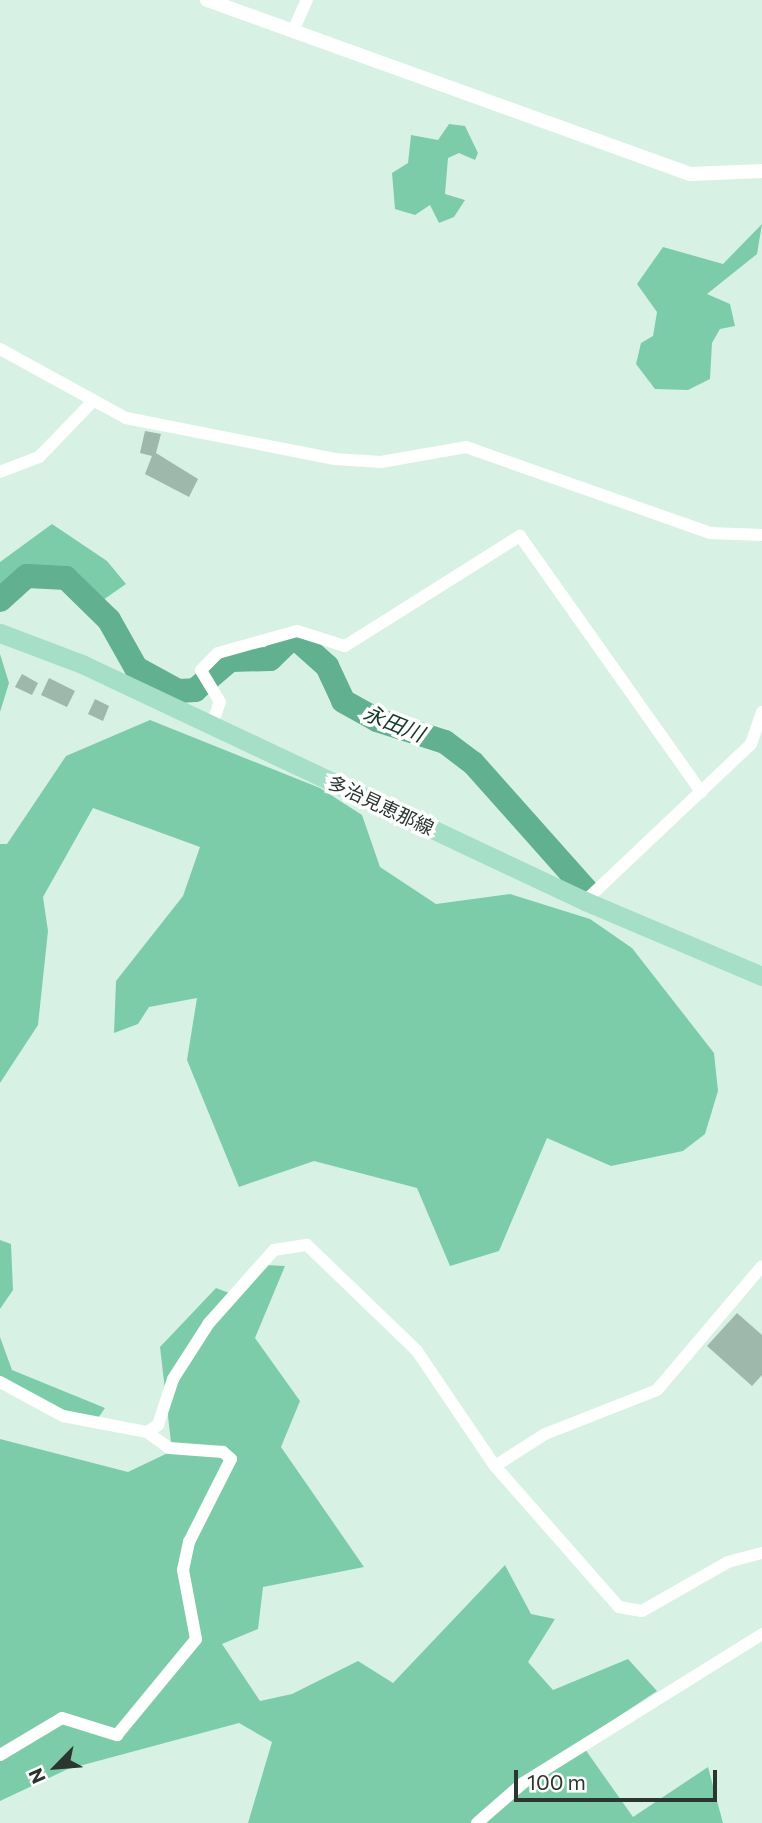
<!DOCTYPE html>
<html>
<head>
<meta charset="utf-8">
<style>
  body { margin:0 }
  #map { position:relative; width:762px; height:1823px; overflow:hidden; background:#d7f2e5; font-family:Commissioner,"Noto Sans JP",sans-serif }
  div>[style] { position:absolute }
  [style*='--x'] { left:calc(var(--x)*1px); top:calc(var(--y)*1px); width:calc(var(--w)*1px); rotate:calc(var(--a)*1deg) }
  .forest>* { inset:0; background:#7cccaa }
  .river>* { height:24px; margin:-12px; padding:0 12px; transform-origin:12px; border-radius:12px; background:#61b08f }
  .building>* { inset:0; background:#9eb8ab }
  .minor>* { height:12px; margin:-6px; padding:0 6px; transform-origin:6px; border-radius:6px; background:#fff }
  .tertiary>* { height:14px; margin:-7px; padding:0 7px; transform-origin:7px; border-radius:7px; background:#fff }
  .primary>* { height:19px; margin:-9.5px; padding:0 9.5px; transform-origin:9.5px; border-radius:9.5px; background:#a6dfc8 }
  span { translate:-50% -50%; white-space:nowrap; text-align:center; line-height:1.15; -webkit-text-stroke:7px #fff; paint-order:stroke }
  .street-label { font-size:19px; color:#2b3631 }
  .water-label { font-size:21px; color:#14392a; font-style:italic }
  .north { position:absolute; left:21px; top:1732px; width:70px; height:70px; -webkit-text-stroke:5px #fff; paint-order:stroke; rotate:245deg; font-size:19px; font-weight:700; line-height:28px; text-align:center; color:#2b3631 }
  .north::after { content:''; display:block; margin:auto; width:24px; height:32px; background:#2b3631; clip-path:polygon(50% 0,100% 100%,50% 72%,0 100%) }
  .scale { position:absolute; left:514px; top:1770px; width:203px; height:32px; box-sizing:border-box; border:4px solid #2b3631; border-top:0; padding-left:9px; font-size:21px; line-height:24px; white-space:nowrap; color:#2b3631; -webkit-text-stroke:5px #fff; paint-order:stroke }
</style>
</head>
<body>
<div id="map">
  <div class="forest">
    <i style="clip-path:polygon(449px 124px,465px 126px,478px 153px,475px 160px,459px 153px,448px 158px,445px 194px,465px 200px,454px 217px,439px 223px,430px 205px,415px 215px,395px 209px,392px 173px,408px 163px,411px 135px,438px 140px)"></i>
    <i style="clip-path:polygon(762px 224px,757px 254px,707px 294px,730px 304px,735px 326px,720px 329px,712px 343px,710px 379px,688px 390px,655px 389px,636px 364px,641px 343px,653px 336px,657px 312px,637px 284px,663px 247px,723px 264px)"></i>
    <i style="clip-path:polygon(52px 524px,107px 561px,126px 584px,103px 600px,69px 572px,47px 567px,23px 570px,0 588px,0 562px)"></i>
    <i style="clip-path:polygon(0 654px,9px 683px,0 712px)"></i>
    <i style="clip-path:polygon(150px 720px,320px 788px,362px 815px,380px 867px,436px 904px,510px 894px,590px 919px,632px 948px,714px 1053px,718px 1091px,705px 1134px,683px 1151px,611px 1166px,547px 1138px,499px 1251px,450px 1266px,417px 1188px,314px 1161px,239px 1187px,187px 1060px,197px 998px,149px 1007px,138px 1024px,114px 1033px,116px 981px,183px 896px,200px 847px,93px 808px,43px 897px,48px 931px,38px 1025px,0 1083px,0 844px,7px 844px,66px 756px)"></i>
    <i style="clip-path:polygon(0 1240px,11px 1244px,13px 1290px,0 1309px)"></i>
    <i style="clip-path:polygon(265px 1265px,285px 1266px,255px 1338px,300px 1401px,281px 1447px,364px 1567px,263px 1587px,258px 1629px,222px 1644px,260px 1701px,292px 1694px,358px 1661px,393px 1683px,505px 1565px,531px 1614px,555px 1619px,528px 1662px,553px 1690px,628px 1659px,657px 1691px,580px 1742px,633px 1817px,708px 1767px,723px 1823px,248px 1823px,272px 1742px,239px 1723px,68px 1769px,0 1801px,0 1439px,128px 1472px,172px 1451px,160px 1347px,216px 1288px,237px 1296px)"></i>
    <i style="clip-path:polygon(0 1337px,12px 1370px,105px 1408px,96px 1421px,41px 1402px,0 1376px)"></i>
  </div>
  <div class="river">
    <i style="--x:0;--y:600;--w:36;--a:-42"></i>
    <i style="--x:27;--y:576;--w:39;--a:3"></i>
    <i style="--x:66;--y:578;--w:60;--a:44.3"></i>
    <i style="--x:109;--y:620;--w:55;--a:60.6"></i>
    <i style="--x:136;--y:668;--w:48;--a:28.7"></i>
    <i style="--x:178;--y:691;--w:17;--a:-3"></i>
    <i style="--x:195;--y:690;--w:46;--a:-40.6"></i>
    <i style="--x:230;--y:660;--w:40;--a:-1.4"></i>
    <i style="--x:270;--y:659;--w:28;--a:-44"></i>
    <i style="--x:290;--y:640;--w:9;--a:6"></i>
    <i style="--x:299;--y:641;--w:38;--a:42"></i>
    <i style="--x:327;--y:666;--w:38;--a:65"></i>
    <i style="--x:343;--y:701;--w:39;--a:29"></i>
    <i style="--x:377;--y:720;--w:71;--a:17.9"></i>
    <i style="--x:445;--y:742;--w:35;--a:37"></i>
    <i style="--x:473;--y:763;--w:171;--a:48.3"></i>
  </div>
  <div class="building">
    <i style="clip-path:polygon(145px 431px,161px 434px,156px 453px,198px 479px,189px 497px,145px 474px,152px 456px,140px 453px)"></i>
    <i style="clip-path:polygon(22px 674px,38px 683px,32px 695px,15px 687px)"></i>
    <i style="clip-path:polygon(49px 678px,75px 691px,67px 707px,41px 695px)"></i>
    <i style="clip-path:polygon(95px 699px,109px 706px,103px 721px,88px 714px)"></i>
    <i style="clip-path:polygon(737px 1313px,762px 1335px,762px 1375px,752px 1386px,707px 1346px)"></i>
  </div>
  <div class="minor">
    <i style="--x:293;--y:31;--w:34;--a:-66"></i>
    <i style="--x:0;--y:349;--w:144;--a:28.7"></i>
    <i style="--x:126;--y:418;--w:213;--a:11.1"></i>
    <i style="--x:335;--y:459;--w:46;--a:3.7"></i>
    <i style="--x:381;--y:462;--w:86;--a:-10"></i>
    <i style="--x:466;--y:447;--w:259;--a:19.4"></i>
    <i style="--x:710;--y:533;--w:52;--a:2.2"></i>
    <i style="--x:0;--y:472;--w:42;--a:-21"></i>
    <i style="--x:39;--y:457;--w:78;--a:-46"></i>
    <i style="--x:212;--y:724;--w:23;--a:-70"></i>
    <i style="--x:220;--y:702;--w:37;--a:-121"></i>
    <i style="--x:201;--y:670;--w:24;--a:-45"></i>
    <i style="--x:218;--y:653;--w:82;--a:-15.6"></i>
    <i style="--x:297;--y:631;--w:50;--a:17.4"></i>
    <i style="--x:345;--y:646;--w:207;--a:-32.2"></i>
    <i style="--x:520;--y:536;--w:314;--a:54.7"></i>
    <i style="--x:585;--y:901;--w:228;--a:-43.4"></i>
    <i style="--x:751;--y:744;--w:34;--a:-71"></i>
    <i style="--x:0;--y:1382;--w:72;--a:28.4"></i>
    <i style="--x:63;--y:1416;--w:86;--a:10.8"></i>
    <i style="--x:147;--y:1432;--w:13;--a:-32"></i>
    <i style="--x:158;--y:1425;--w:48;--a:-71.9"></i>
    <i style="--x:173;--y:1379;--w:67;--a:-57.3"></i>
    <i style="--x:209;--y:1323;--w:98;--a:-48.3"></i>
    <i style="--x:274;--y:1250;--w:33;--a:-9"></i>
    <i style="--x:307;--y:1245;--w:153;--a:43.9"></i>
    <i style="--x:417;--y:1351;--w:139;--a:55.9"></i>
    <i style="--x:495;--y:1466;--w:188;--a:48.7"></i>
    <i style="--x:619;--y:1607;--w:23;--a:10"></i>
    <i style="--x:642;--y:1611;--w:99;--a:-29.7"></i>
    <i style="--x:728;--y:1562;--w:35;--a:-15"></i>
    <i style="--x:495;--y:1466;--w:59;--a:-32.6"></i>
    <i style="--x:545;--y:1434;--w:120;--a:-21.4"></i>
    <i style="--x:657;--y:1390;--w:162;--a:-49.7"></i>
    <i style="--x:0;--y:1755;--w:72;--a:-30.8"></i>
    <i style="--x:62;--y:1718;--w:58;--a:17.2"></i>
    <i style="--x:117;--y:1735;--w:124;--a:-50.5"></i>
    <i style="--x:196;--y:1639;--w:70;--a:-100.7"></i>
    <i style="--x:183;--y:1570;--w:29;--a:-78"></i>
    <i style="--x:189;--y:1542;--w:93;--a:-63.2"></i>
    <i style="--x:231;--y:1459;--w:11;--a:-139"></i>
    <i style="--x:223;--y:1452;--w:54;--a:-175.8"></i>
    <i style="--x:169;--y:1448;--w:27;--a:-144"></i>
    <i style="--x:477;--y:1823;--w:61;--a:-41"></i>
    <i style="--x:523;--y:1783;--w:282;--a:-31.9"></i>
  </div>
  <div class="tertiary">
    <i style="--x:207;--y:0;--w:513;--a:19.81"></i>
    <i style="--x:690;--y:174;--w:72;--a:-2.4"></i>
  </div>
  <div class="primary">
    <i style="--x:0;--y:633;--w:88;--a:20.7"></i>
    <i style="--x:82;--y:664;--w:556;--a:25.23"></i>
    <i style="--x:585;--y:901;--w:192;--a:23"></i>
  </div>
  <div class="street-label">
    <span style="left:381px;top:805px;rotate:25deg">多治見恵那線</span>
  </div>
  <div class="water-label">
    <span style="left:394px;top:723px;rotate:22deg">永田川</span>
  </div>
  <div class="north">N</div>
  <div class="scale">100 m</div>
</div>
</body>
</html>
